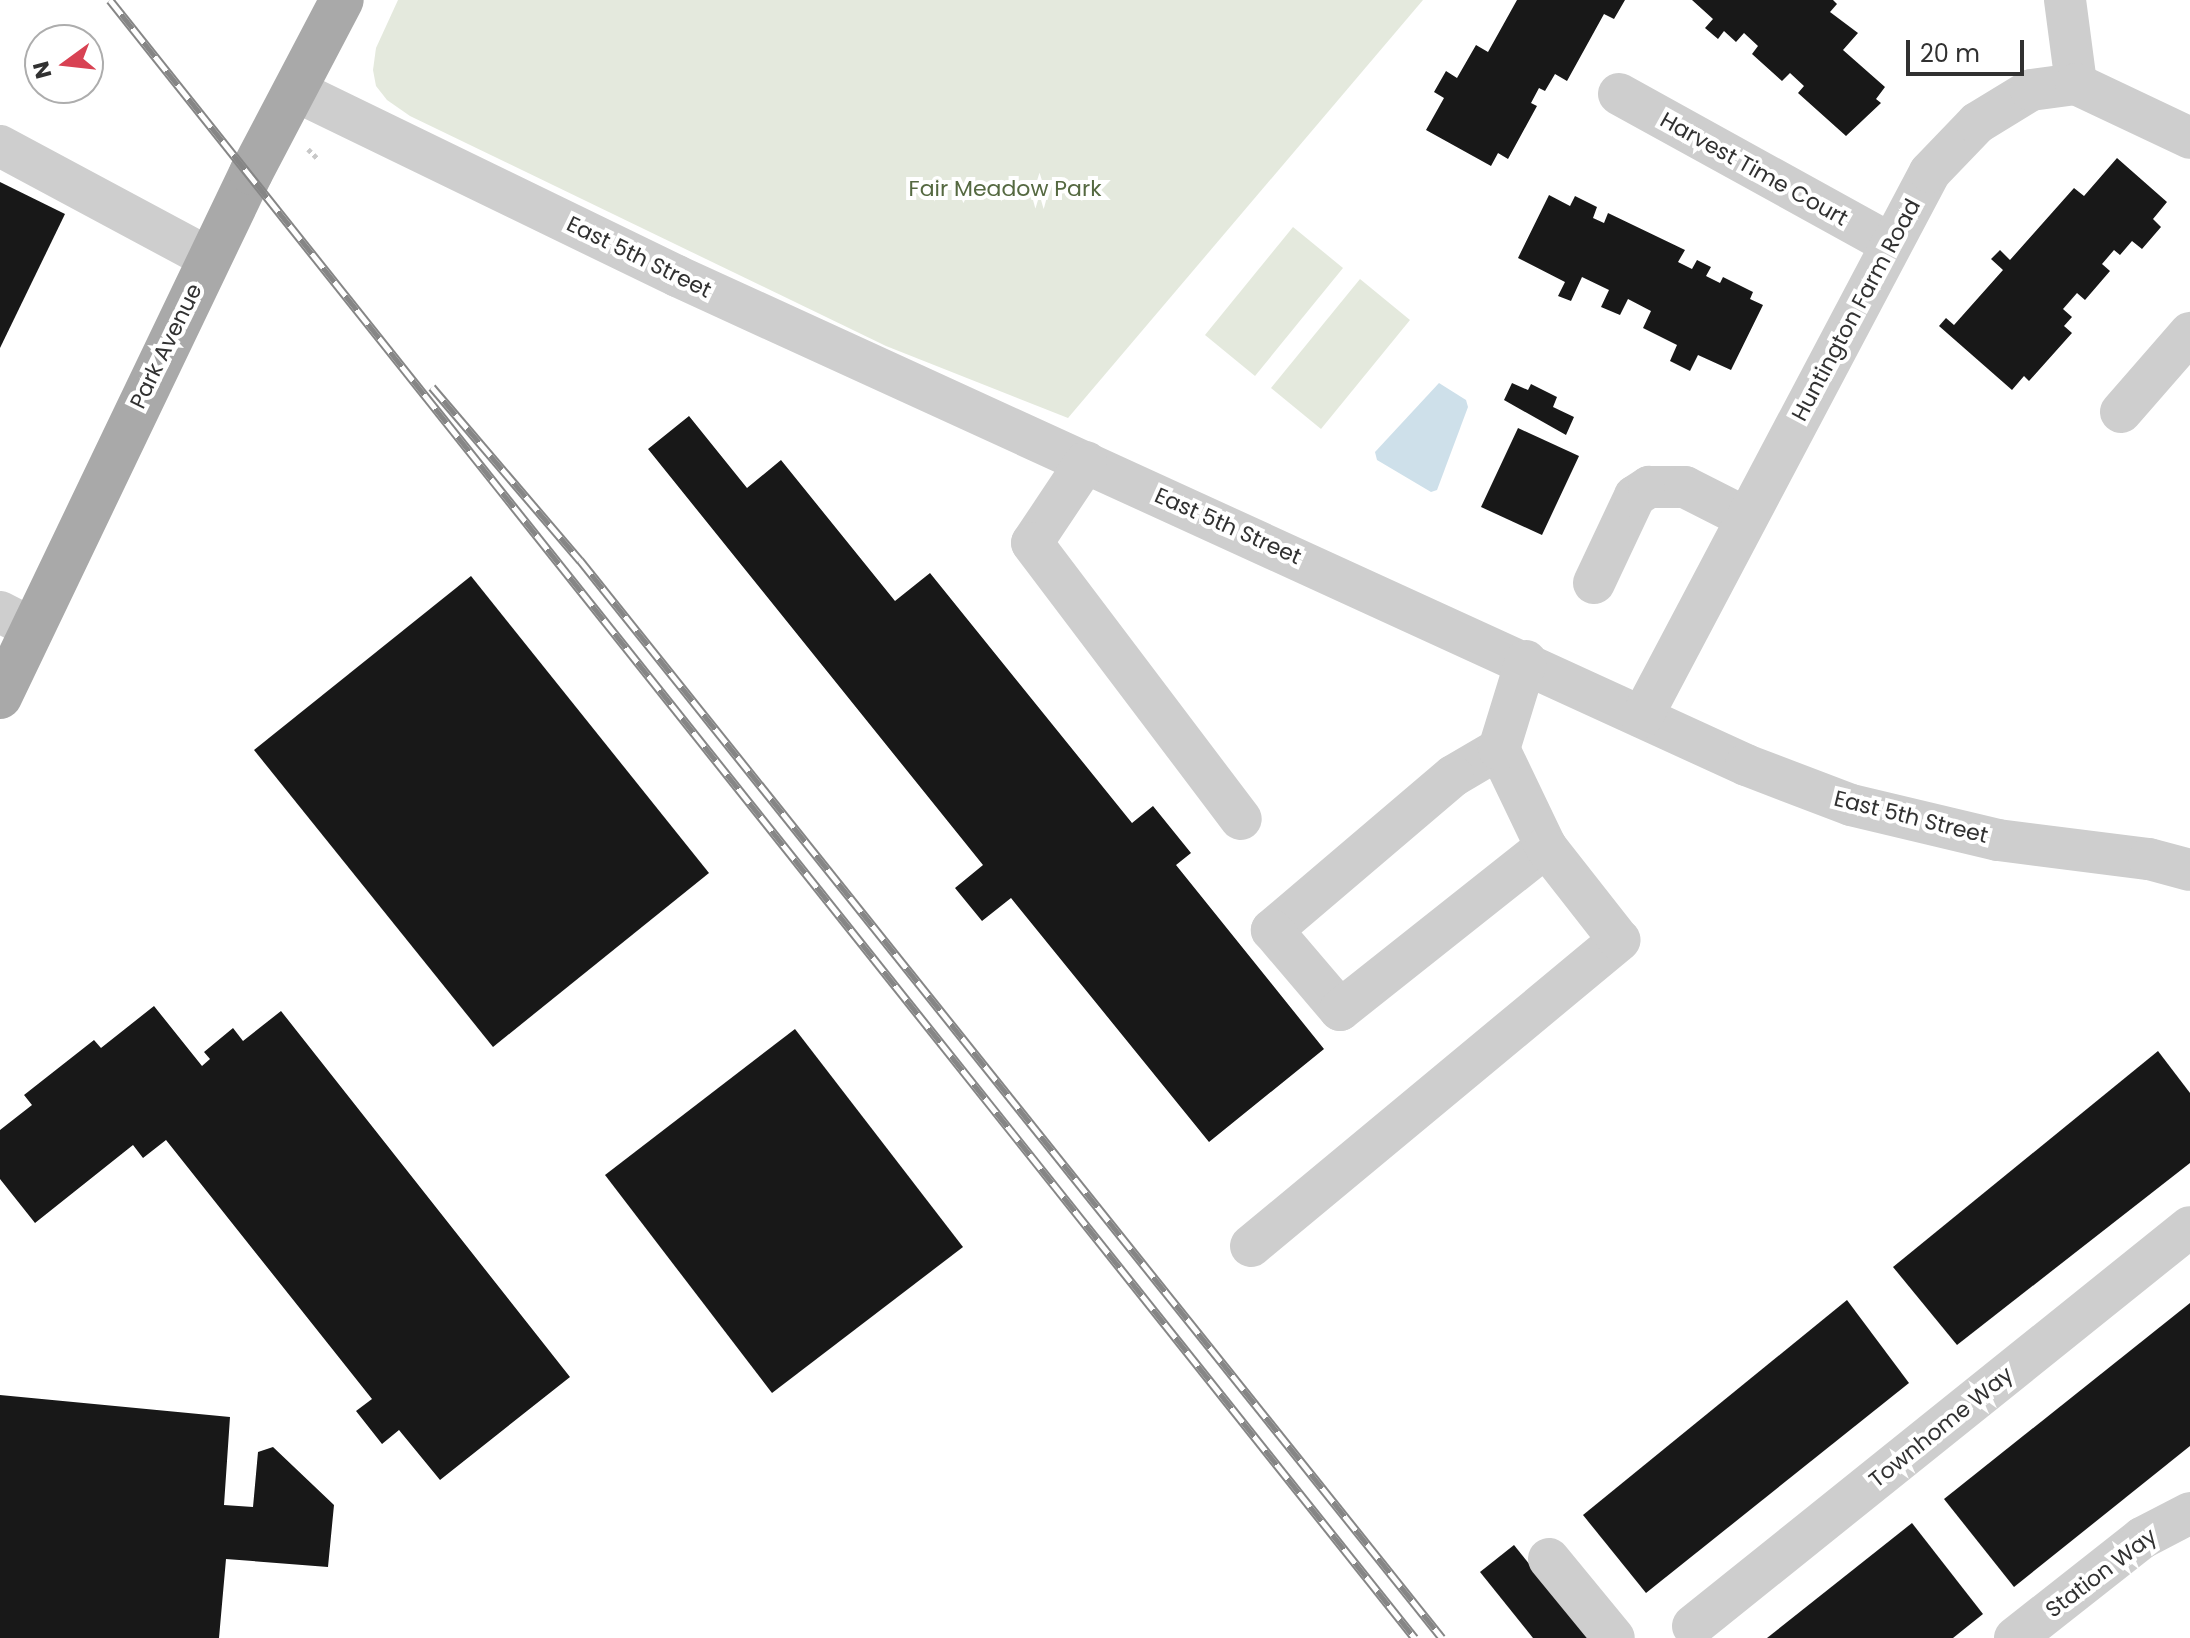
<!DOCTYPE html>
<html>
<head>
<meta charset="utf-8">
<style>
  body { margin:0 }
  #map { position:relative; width:2190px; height:1638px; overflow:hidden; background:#fff; font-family:Poppins,sans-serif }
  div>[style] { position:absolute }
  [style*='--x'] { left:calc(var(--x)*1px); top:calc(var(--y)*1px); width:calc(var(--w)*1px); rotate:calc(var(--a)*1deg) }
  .green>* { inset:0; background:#e4e9dd }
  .water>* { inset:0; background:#cee0ea }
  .building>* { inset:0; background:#181818 }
  .path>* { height:5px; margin-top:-2.5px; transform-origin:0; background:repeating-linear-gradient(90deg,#c8c8c8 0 4px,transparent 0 8px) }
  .minor>* { height:42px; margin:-21px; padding:0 21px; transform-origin:21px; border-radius:21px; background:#cecece }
  .major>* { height:44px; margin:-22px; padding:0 22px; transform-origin:22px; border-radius:22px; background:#a9a9a9 }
  .rail>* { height:9px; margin-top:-4.5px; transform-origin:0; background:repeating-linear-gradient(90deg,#fff 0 18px,#868686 0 36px); box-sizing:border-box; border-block:2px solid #868686 }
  span { translate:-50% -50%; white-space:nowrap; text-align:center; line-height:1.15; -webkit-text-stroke:8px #fff; paint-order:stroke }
  .street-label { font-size:22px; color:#313131 }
  .park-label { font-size:22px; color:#556941 }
  .north { position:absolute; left:24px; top:24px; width:80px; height:80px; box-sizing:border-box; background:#fff; border:2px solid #adadad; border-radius:50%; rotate:255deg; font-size:22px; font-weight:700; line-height:32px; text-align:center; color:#313131 }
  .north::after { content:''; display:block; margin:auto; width:28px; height:36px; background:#d84253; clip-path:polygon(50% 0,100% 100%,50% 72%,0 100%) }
  .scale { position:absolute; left:1906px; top:40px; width:118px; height:36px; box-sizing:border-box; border:4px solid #313131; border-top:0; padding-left:10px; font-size:24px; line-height:28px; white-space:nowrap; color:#313131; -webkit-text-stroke:6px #fff; paint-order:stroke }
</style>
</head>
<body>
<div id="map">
  <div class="green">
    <i style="clip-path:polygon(398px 0,1423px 0,1068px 418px,886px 346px,410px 116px,387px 100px,376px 86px,373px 70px,376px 48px)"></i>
    <i style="clip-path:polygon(1293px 227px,1343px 268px,1255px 376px,1205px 335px)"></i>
    <i style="clip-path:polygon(1360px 279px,1410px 320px,1321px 429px,1271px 388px)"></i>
  </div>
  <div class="water">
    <i style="clip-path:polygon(1439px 383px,1466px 400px,1468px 407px,1437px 490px,1431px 492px,1377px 460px,1375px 452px)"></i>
  </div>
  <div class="building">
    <i style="clip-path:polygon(1517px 0,1625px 0,1614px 19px,1604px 14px,1567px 81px,1555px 74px,1545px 91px,1539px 88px,1531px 103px,1537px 106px,1508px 159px,1498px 153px,1491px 166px,1426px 130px,1444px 98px,1434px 92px,1446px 71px,1457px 78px,1476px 45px,1488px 52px)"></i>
    <i style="clip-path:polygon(1692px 0,1833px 0,1837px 4px,1830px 12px,1858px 33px,1843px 50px,1885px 87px,1876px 99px,1881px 103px,1846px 136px,1798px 93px,1804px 86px,1790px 73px,1782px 81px,1752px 54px,1758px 46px,1744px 33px,1736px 42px,1724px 31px,1718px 39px,1705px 28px,1713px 19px)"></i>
    <i style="clip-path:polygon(2117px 158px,2167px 202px,2153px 219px,2161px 227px,2142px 249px,2132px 241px,2120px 255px,2114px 250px,2102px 264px,2110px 271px,2085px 300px,2077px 293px,2063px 309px,2072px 317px,2064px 326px,2072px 333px,2029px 381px,2024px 376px,2012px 390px,1939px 326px,1946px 318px,1954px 325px,2003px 270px,1991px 259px,2000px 250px,2010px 260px,2074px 188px,2084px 196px)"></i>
    <i style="clip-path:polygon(0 182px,65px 214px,0 348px)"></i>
    <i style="clip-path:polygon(1549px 195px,1570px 206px,1575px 196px,1597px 207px,1593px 218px,1604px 223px,1608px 213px,1685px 250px,1678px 262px,1692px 269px,1697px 260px,1711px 267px,1706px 276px,1720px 283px,1723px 277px,1753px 292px,1750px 299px,1763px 305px,1731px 370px,1698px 355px,1690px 371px,1670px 361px,1677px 345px,1643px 328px,1651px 311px,1628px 299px,1620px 315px,1601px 307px,1609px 290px,1582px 277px,1571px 301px,1558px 296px,1565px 282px,1518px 258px)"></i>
    <i style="clip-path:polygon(1512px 383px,1528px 390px,1531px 384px,1557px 397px,1553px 407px,1574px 417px,1566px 435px,1504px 400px)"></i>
    <i style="clip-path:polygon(689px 416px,747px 488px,781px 460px,895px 601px,930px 573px,1132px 823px,1153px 806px,1191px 853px,1176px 865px,1324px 1049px,1209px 1142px,1011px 898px,982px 921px,955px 888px,983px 865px,648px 449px)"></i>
    <i style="clip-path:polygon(1518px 428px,1579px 456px,1542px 535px,1481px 507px)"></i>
    <i style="clip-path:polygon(471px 576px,709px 873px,493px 1047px,254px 750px)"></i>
    <i style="clip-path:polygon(154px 1006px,202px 1066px,210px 1059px,204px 1052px,233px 1028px,243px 1041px,281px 1011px,570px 1377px,440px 1480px,399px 1430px,382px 1444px,356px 1411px,372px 1399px,166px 1140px,143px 1158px,133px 1145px,35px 1223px,0 1179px,0 1130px,32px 1105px,24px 1095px,94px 1040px,101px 1048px)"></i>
    <i style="clip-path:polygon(795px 1029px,963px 1247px,772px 1393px,605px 1175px)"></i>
    <i style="clip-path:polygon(2158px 1051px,2190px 1093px,2190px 1163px,1957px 1345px,1893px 1267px)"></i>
    <i style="clip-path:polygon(1847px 1300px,1909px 1383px,1646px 1593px,1583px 1515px)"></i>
    <i style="clip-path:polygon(2190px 1303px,2190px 1446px,2014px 1587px,1944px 1499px)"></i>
    <i style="clip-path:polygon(0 1395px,230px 1417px,224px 1505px,253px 1507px,258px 1452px,273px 1447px,334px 1505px,328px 1567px,226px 1559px,219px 1638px,0 1638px)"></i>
    <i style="clip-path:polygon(1912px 1523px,1983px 1614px,1953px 1638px,1767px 1638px)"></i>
    <i style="clip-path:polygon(1514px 1545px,1588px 1638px,1533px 1638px,1480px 1572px)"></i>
  </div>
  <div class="path">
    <i style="--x:308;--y:149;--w:16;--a:45"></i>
  </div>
  <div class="minor">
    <i style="--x:2065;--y:0;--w:85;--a:82.5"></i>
    <i style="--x:296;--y:91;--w:424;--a:25.9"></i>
    <i style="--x:677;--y:276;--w:1176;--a:24.58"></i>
    <i style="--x:1746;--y:765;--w:112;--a:20.9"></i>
    <i style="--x:1851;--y:805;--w:151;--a:13.4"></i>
    <i style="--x:1998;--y:840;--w:152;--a:7.2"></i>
    <i style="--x:2149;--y:859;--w:42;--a:15"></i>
    <i style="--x:1619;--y:94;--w:308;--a:28.9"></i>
    <i style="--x:0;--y:146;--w:237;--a:28.2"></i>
    <i style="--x:2121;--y:412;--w:105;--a:-48.9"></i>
    <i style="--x:1086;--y:462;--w:97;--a:123.7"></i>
    <i style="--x:1032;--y:543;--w:346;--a:52.9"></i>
    <i style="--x:1594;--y:583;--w:96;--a:-64.8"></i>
    <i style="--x:1635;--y:496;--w:17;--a:-33"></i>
    <i style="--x:1649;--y:487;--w:36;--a:0"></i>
    <i style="--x:1685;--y:487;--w:68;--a:26.9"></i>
    <i style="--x:0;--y:612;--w:35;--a:27"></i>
    <i style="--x:1642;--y:717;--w:616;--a:-62.15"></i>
    <i style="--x:1930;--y:172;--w:68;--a:-46.2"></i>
    <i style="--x:1977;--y:123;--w:63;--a:-31.4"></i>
    <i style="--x:2031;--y:90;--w:45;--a:-7.6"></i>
    <i style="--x:2076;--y:84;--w:126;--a:25.3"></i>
    <i style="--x:1499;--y:749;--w:53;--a:149.6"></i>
    <i style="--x:1453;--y:776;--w:238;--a:139.6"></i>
    <i style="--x:1272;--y:930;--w:105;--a:49.6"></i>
    <i style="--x:1340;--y:1010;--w:263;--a:-38.4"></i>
    <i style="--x:1546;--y:847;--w:109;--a:-115.6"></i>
    <i style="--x:1499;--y:749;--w:92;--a:-72.9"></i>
    <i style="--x:1251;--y:1246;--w:479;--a:-39.7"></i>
    <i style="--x:1619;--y:940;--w:118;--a:-128.1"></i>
    <i style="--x:1549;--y:1559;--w:102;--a:50.6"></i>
    <i style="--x:1693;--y:1626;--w:637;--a:-38.76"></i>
    <i style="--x:2015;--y:1638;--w:162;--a:-38.2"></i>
    <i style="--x:2142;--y:1538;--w:54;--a:-27.5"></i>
  </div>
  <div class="major">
    <i style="--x:0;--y:697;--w:581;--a:-64.41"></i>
    <i style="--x:251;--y:173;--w:195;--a:-62.3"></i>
  </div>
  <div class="rail">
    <i style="--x:110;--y:0;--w:2094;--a:51.46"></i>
    <i style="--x:432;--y:387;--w:228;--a:49.5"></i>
    <i style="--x:580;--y:560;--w:1380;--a:51.35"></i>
  </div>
  <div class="street-label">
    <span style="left:1754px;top:169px;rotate:29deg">Harvest Time Court</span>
    <span style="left:639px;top:257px;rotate:26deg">East 5th Street</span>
    <span style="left:1856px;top:310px;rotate:-62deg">Huntington Farm Road</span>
    <span style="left:166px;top:346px;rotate:-64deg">Park Avenue</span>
    <span style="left:1228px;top:526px;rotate:24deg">East 5th Street</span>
    <span style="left:1911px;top:817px;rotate:14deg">East 5th Street</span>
    <span style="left:1941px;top:1427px;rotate:-39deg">Townhome Way</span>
    <span style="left:2101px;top:1573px;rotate:-37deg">Station Way</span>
  </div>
  <div class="park-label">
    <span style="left:1005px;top:189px">Fair Meadow Park</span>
  </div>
  <div class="north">N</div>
  <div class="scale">20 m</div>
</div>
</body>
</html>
